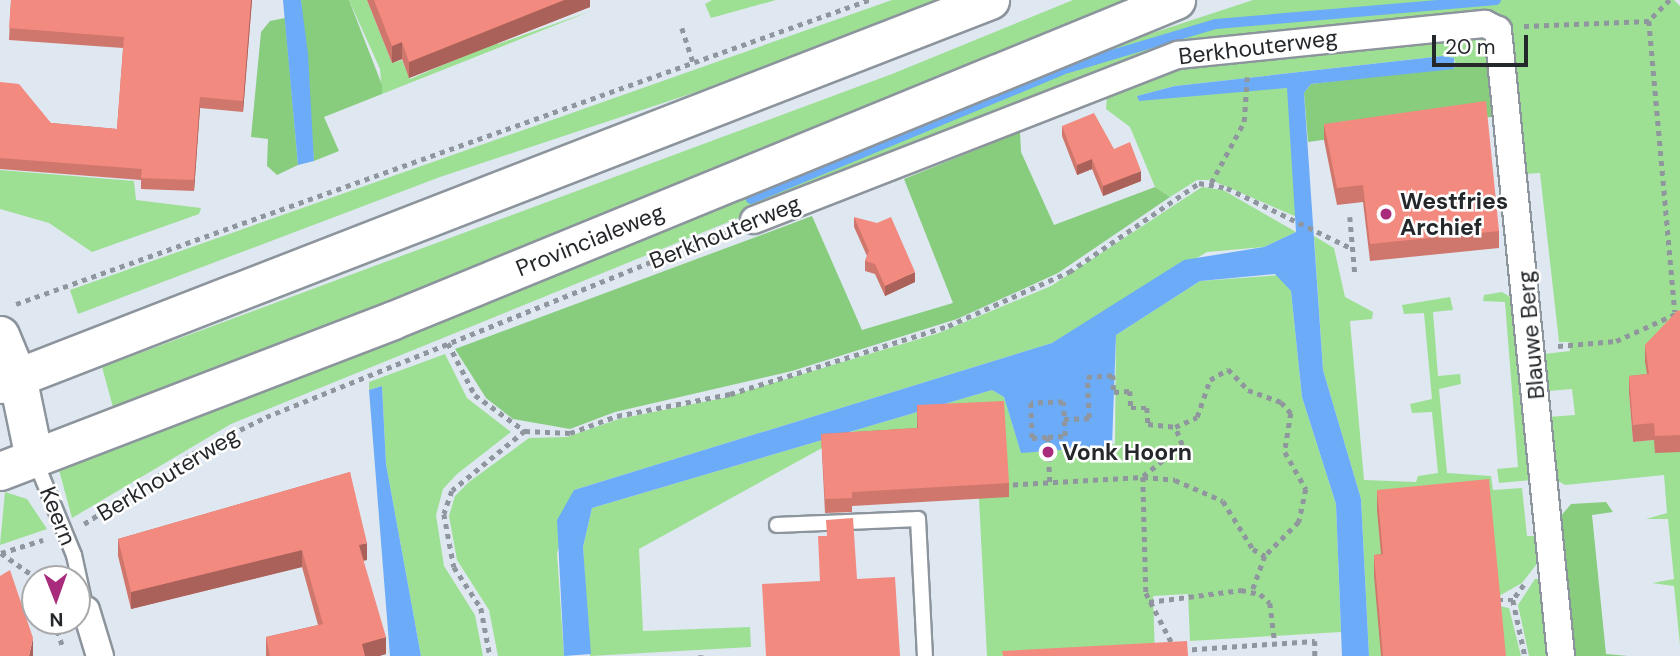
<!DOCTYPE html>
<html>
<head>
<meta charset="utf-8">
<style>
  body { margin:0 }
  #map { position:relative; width:1680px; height:656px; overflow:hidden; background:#dfe7f1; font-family:"DM Sans",sans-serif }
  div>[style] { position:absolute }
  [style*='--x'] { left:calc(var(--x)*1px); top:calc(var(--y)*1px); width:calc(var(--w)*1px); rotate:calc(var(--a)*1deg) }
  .green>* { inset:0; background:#9de093 }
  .forest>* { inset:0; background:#88cd7e }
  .water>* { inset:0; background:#6cabf7 }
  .stream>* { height:10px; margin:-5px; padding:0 5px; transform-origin:5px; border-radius:5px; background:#6cabf7 }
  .path>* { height:4.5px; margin-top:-2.25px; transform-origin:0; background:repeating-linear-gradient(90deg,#90969d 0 5px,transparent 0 10px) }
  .roads { filter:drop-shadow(2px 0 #8c949c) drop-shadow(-2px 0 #8c949c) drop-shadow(0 2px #8c949c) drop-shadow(0 -2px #8c949c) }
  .lane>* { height:14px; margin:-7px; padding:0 7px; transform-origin:7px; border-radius:7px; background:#fff }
  .street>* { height:26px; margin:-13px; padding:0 13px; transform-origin:13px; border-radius:13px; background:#fff }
  .secondary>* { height:37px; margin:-18.5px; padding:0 18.5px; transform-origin:18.5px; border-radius:18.5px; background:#fff }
  .wall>* { inset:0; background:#d0776d }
  .shaded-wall>* { inset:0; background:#a96159 }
  .building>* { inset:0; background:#f28a7f }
  .dots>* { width:19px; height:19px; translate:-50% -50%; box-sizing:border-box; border:4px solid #fff; border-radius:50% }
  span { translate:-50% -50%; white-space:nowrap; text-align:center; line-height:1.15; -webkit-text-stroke:5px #fff; paint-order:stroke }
  .street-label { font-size:23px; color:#25282b }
  .poi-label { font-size:23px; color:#25282b; font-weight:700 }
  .left { translate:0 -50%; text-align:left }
  .north { position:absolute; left:21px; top:565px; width:70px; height:70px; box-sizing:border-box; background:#fff; border:2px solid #a8a9aa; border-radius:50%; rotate:179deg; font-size:19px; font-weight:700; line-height:28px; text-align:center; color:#25282b }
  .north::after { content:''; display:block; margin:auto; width:24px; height:32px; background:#a92b7b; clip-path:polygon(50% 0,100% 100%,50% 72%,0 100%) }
  .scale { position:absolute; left:1432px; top:35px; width:96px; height:32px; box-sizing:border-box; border:4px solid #25282b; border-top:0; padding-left:9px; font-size:21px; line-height:24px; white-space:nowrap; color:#25282b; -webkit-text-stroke:5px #fff; paint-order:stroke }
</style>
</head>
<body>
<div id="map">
  <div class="green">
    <i style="clip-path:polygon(349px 0,367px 0,392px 63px,402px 60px,410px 79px,457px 59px,489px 25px,498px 44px,591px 11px,382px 94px,380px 69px)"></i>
    <i style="clip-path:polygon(712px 0,776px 0,711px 18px,705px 4px)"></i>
    <i style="clip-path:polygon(892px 0,973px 0,440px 177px,78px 314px,70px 290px)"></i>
    <i style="clip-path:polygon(1073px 0,1137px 0,519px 256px,114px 411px,102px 367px,892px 74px)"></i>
    <i style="clip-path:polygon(1253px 0,1674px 0,1680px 6px,1680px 327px,1649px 391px,1629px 393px,1633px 442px,1654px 440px,1680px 450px,1680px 645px,1674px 586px,1652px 583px,1674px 579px,1668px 519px,1646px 519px,1667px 513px,1664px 475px,1565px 485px,1555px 479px,1548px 417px,1575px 415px,1572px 389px,1548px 391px,1544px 354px,1570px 351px,1569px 342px,1559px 342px,1540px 173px,1524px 174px,1508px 24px,1495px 14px,1162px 50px,1112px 66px,231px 424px,72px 518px,59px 470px,1101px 50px)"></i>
    <i style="clip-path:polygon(1478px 36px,1487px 44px,1491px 63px,1456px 67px,1454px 58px,1443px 56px,1175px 86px,1137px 96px,1288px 88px,1297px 217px,1211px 180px,1197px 180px,1170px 197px,1155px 187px,1130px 127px,1106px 109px,1107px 96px,1154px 70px)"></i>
    <i style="clip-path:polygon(0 170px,134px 181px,136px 200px,201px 208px,199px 214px,92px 252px,49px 223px,0 209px)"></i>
    <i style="clip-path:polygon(1202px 187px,1223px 190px,1296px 232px,1264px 247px,1207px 252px,1052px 343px,574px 490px,557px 553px,564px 656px,498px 656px,489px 610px,457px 560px,449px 516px,455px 496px,469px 482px,529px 438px,567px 437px,619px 419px,723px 398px,939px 333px,1051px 286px)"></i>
    <i style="clip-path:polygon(1314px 236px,1334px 248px,1345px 297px,1373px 312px,1372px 319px,1350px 321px,1364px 480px,1416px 482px,1418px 476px,1438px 473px,1432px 412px,1412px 413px,1410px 404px,1432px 399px,1424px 313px,1404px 314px,1402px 305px,1450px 297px,1453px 310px,1433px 312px,1438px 376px,1460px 374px,1461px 384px,1439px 389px,1447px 473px,1491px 476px,1493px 490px,1522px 488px,1527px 536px,1536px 536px,1539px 561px,1522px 583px,1393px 656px,1369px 656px,1361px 499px,1323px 370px)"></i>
    <i style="clip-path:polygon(1281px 275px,1291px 291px,1302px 397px,1336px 504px,1341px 632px,1190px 641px,1188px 594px,1153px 596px,1155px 656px,987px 656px,978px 479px,822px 448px,639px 549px,643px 631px,750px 627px,751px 647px,590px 656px,583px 547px,592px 508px,992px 390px,1004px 397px,1021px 452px,1115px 444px,1116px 335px,1200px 281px)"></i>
    <i style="clip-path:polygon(1502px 292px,1512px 298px,1532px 480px,1499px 483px,1497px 469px,1518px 467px,1505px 302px,1483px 301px,1484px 295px)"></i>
    <i style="clip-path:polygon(445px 354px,467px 398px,511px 432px,457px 474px,443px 489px,436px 515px,444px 566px,475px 615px,483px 656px,421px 656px,386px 464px,382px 386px,369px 390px,369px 382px)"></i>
    <i style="clip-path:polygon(5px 492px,27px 499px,47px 529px,0 545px)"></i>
    <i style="clip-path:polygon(1535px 579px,1541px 579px,1548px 656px,1529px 656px,1518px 605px)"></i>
    <i style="clip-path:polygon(1499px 606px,1509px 608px,1521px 656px,1504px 656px)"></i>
  </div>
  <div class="forest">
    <i style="clip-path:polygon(301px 0,349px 0,382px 85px,382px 94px,324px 117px,339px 151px,314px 161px)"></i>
    <i style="clip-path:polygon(285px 18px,298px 165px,277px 175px,267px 166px,268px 139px,251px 137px,261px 32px,270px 21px)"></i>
    <i style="clip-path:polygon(1491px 63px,1498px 116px,1308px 142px,1304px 93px,1311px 84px)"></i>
    <i style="clip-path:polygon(1020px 132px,1021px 152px,1054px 225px,1155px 187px,1170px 197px,1058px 273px,957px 319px,792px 371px,615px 412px,570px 429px,513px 419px,486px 398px,455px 349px,812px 216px,862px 330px,953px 303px,904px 179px)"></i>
    <i style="clip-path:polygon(1606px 502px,1613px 512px,1592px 515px,1606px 654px,1628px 656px,1574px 656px,1560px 517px,1571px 504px)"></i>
  </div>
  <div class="water">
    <i style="clip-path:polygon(283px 0,301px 0,308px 54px,314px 161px,298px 165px)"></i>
    <i style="clip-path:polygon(1443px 56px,1454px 58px,1454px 69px,1311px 84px,1304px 93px,1323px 370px,1361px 499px,1369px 656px,1342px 656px,1336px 504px,1302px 397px,1291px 291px,1275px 274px,1200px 281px,1116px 335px,1112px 446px,1021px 453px,1004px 397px,992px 390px,592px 508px,583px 547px,591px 654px,564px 656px,557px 520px,574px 490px,1052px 343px,1184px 260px,1264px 247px,1296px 232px,1287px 88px,1139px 101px,1137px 96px,1175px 86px)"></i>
    <i style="clip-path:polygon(382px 386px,386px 464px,421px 656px,390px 656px,369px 390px)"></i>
  </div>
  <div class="stream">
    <i style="--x:751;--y:199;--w:343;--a:-22.5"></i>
    <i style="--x:1068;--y:68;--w:154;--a:-16.6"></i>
    <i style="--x:1216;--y:24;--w:281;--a:-4.9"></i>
  </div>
  <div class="path">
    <i style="--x:1670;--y:0;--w:30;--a:135"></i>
    <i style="--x:1649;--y:21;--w:292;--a:84.9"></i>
    <i style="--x:1524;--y:26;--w:125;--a:-2.3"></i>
    <i style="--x:682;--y:28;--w:36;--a:72"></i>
    <i style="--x:1211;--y:183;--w:69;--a:-61.6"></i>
    <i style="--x:1244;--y:122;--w:45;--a:-86.2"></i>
    <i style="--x:1350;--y:217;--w:57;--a:85"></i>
    <i style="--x:16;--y:304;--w:906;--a:-19.62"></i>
    <i style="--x:448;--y:343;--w:59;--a:62.6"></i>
    <i style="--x:475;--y:395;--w:62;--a:35.8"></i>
    <i style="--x:525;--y:431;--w:94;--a:140.6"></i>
    <i style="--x:452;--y:491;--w:24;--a:109"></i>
    <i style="--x:444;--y:514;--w:54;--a:79.3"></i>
    <i style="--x:454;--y:567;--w:49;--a:56.6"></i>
    <i style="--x:481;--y:608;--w:49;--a:79.4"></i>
    <i style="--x:1558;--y:346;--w:58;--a:-4.9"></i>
    <i style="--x:1616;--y:341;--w:70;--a:-24.4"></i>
    <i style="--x:1064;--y:419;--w:25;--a:-2"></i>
    <i style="--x:1089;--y:418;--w:41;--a:-92.8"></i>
    <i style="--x:1087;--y:377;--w:26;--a:-4"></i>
    <i style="--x:1113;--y:375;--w:17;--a:87"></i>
    <i style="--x:1114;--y:392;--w:16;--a:-4"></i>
    <i style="--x:1130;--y:391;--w:17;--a:87"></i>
    <i style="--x:1131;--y:408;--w:16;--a:0"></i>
    <i style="--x:1147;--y:408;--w:16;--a:86"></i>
    <i style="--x:1148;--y:424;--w:27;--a:6"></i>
    <i style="--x:1175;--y:427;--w:24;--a:-24"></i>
    <i style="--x:1197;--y:417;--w:39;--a:-71"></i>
    <i style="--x:1210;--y:380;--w:21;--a:-31"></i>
    <i style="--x:1228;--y:369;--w:29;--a:46"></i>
    <i style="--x:1248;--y:390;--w:35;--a:20"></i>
    <i style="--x:1281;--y:402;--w:15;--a:48"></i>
    <i style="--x:1291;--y:413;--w:39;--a:99"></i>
    <i style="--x:1285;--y:452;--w:43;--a:60.4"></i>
    <i style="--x:1306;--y:489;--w:34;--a:102"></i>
    <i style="--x:1299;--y:522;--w:48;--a:135"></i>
    <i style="--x:525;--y:431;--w:45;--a:2.5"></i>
    <i style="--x:570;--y:433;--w:50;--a:-19.9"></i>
    <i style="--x:617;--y:416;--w:115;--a:-11"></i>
    <i style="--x:730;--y:394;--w:228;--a:-17.3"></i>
    <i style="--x:948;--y:326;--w:133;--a:-24.1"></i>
    <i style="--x:1069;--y:272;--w:158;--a:-34.4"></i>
    <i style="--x:1199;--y:183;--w:28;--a:10"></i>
    <i style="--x:1227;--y:188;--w:140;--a:25.8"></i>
    <i style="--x:1048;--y:437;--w:17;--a:-3"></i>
    <i style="--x:1065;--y:436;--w:34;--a:-93"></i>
    <i style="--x:1063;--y:402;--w:32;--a:178"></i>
    <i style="--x:1031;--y:403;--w:35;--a:88"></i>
    <i style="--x:1032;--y:438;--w:16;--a:-4"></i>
    <i style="--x:1048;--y:437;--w:45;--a:87.5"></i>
    <i style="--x:1143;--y:476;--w:50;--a:-38.5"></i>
    <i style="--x:1182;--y:445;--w:19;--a:-111"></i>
    <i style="--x:1143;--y:477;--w:32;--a:5"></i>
    <i style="--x:1175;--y:480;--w:52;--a:23.6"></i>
    <i style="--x:1223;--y:501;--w:57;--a:58"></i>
    <i style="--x:1253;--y:549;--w:14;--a:30"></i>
    <i style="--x:1265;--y:556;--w:38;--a:110"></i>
    <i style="--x:1003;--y:485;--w:140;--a:-3.3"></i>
    <i style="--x:1143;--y:477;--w:116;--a:88.5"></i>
    <i style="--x:1146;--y:593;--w:61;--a:62.6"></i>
    <i style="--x:84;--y:524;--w:132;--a:-33"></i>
    <i style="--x:195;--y:452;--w:79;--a:-26.2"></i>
    <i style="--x:266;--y:417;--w:500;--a:-21.95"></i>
    <i style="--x:1;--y:553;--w:44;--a:-17.2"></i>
    <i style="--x:1;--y:553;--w:45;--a:35.1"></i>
    <i style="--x:1524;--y:585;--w:19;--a:126"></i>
    <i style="--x:1513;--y:600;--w:57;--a:77.9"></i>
    <i style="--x:1498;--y:600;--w:15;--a:0"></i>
    <i style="--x:1149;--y:602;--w:93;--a:-7.4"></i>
    <i style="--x:1241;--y:590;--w:19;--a:12"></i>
    <i style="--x:1260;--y:594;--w:13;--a:42"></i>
    <i style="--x:1270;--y:603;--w:41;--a:83"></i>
    <i style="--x:54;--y:621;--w:28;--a:71"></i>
    <i style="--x:1182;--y:650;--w:133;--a:-3.9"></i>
    <i style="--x:1315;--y:641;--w:15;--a:90"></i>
    <i style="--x:701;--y:655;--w:1;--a:90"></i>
  </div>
  <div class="roads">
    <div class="lane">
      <i style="--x:35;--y:460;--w:103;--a:67.7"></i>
      <i style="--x:74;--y:555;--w:56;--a:77.7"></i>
      <i style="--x:777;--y:525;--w:141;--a:-2.4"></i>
      <i style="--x:918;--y:519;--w:137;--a:87.1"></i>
    </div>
    <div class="street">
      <i style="--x:754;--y:220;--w:455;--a:-21.3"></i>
      <i style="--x:1178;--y:55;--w:309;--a:-5.8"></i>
      <i style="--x:1485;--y:24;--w:14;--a:25"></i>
      <i style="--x:1498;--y:30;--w:629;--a:84.25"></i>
      <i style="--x:86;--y:610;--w:48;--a:73.1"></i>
    </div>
    <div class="secondary">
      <i style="--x:0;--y:335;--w:44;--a:67.5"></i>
      <i style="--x:17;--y:376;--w:84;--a:78.3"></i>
      <i style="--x:0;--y:384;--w:1062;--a:-21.2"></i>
      <i style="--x:0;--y:471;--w:421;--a:-21"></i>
      <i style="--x:393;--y:320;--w:846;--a:-22.23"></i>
    </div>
  </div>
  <div class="wall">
    <i style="clip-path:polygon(11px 0,252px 0,243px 112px,200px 108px,194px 191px,141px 189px,141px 180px,0 169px,0 82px,51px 123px,117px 129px,123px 48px,9px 40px)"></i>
    <i style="clip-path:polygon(367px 0,590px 0,590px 7px,409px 78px,402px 59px,392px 63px)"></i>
    <i style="clip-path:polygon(1324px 124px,1499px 231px,1499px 248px,1370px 261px,1363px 202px,1337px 205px,1324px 140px)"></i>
    <i style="clip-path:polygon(1062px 126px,1114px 149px,1141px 181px,1103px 196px,1092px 169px,1077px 175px,1062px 136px)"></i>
    <i style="clip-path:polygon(854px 217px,915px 282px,885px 296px,875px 274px,865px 271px,865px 261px,867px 256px,854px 227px)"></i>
    <i style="clip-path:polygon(1680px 311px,1680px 452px,1655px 453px,1654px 440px,1633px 442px,1629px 393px,1629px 376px,1647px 374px,1645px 362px,1645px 345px)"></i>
    <i style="clip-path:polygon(917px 405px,1009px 483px,1009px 497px,852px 506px,852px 512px,825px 513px,821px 434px,917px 428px)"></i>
    <i style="clip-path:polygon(350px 472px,367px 560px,363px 561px,386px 654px,379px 656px,266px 656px,266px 637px,318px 625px,302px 567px,131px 609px,118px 556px,118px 539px)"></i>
    <i style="clip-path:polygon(1377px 490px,1506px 656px,1381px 656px,1374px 576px,1374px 555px,1381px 554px,1377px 510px)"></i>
  </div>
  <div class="shaded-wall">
    <i style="clip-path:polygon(251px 0,252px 0,243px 112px,243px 101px)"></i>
    <i style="clip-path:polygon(564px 0,590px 0,590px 7px,409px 78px,409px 62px)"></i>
    <i style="clip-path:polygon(402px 42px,402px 59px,392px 63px,392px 46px)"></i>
    <i style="clip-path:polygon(200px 97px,200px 108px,194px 191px,194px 180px)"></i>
    <i style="clip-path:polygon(1092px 159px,1092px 169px,1077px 175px,1077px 165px)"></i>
    <i style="clip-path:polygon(1141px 171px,1141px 181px,1103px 196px,1103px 186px)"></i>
    <i style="clip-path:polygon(915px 272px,915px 282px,885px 296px,885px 286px)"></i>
    <i style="clip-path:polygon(367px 543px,367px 560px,359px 561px,359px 545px)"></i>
    <i style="clip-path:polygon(302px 550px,302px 567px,131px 609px,131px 592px)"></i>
    <i style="clip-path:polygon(386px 637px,386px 654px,379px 656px,362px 656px,362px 644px)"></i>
    <i style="clip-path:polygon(33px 638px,33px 656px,29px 656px)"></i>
  </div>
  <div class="building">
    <i style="clip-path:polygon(11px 0,251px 0,243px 101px,200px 97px,194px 180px,141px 178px,142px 169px,0 158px,0 82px,19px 84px,51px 123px,117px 129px,124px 37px,9px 28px)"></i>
    <i style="clip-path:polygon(374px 0,564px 0,409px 62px,402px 42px,392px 46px)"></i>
    <i style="clip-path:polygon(1486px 101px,1499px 231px,1370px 244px,1363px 185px,1337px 188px,1324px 124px)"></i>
    <i style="clip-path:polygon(1094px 113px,1114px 149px,1130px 142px,1141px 171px,1103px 186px,1092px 159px,1077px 165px,1062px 126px)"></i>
    <i style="clip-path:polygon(854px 217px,877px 223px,891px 217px,915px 272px,885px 286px,875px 264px,865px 261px,869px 251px)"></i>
    <i style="clip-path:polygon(1678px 310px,1680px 311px,1680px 435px,1655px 436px,1654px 423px,1633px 425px,1629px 376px,1649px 374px,1645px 345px)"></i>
    <i style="clip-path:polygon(1004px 401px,1009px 483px,852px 492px,852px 498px,825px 499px,821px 434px,918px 428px,917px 405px)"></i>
    <i style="clip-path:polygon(350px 472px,367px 543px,359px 545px,386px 637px,362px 644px,365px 656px,270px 656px,266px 637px,323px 624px,302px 550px,131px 592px,118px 539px)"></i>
    <i style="clip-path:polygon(1489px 479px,1506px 656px,1383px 656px,1374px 555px,1383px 554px,1377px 490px)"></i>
    <i style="clip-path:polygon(853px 518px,857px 579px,895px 577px,900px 656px,766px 656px,762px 584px,820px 581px,818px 536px,827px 536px,826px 520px)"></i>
    <i style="clip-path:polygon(10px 570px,33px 638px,29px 656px,0 656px,0 576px)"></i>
    <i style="clip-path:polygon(1187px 641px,1188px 656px,1003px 656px,1002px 651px)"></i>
  </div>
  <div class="dots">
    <i style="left:1386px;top:214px;background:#a92b7b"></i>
    <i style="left:1048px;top:452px;background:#a92b7b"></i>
  </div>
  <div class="street-label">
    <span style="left:1258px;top:47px;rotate:-7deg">Berkhouterweg</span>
    <span style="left:725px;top:232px;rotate:-22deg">Berkhouterweg</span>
    <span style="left:590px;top:240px;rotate:-22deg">Provincialeweg</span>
    <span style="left:1531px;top:335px;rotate:-95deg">Blauwe Berg</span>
    <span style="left:168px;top:474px;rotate:-31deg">Berkhouterweg</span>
    <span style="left:58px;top:516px;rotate:68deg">Keern</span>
  </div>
  <div class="poi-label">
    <span class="left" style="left:1400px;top:214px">Westfries<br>Archief</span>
    <span class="left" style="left:1062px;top:452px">Vonk Hoorn</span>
  </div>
  <div class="north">N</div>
  <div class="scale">20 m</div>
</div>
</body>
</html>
